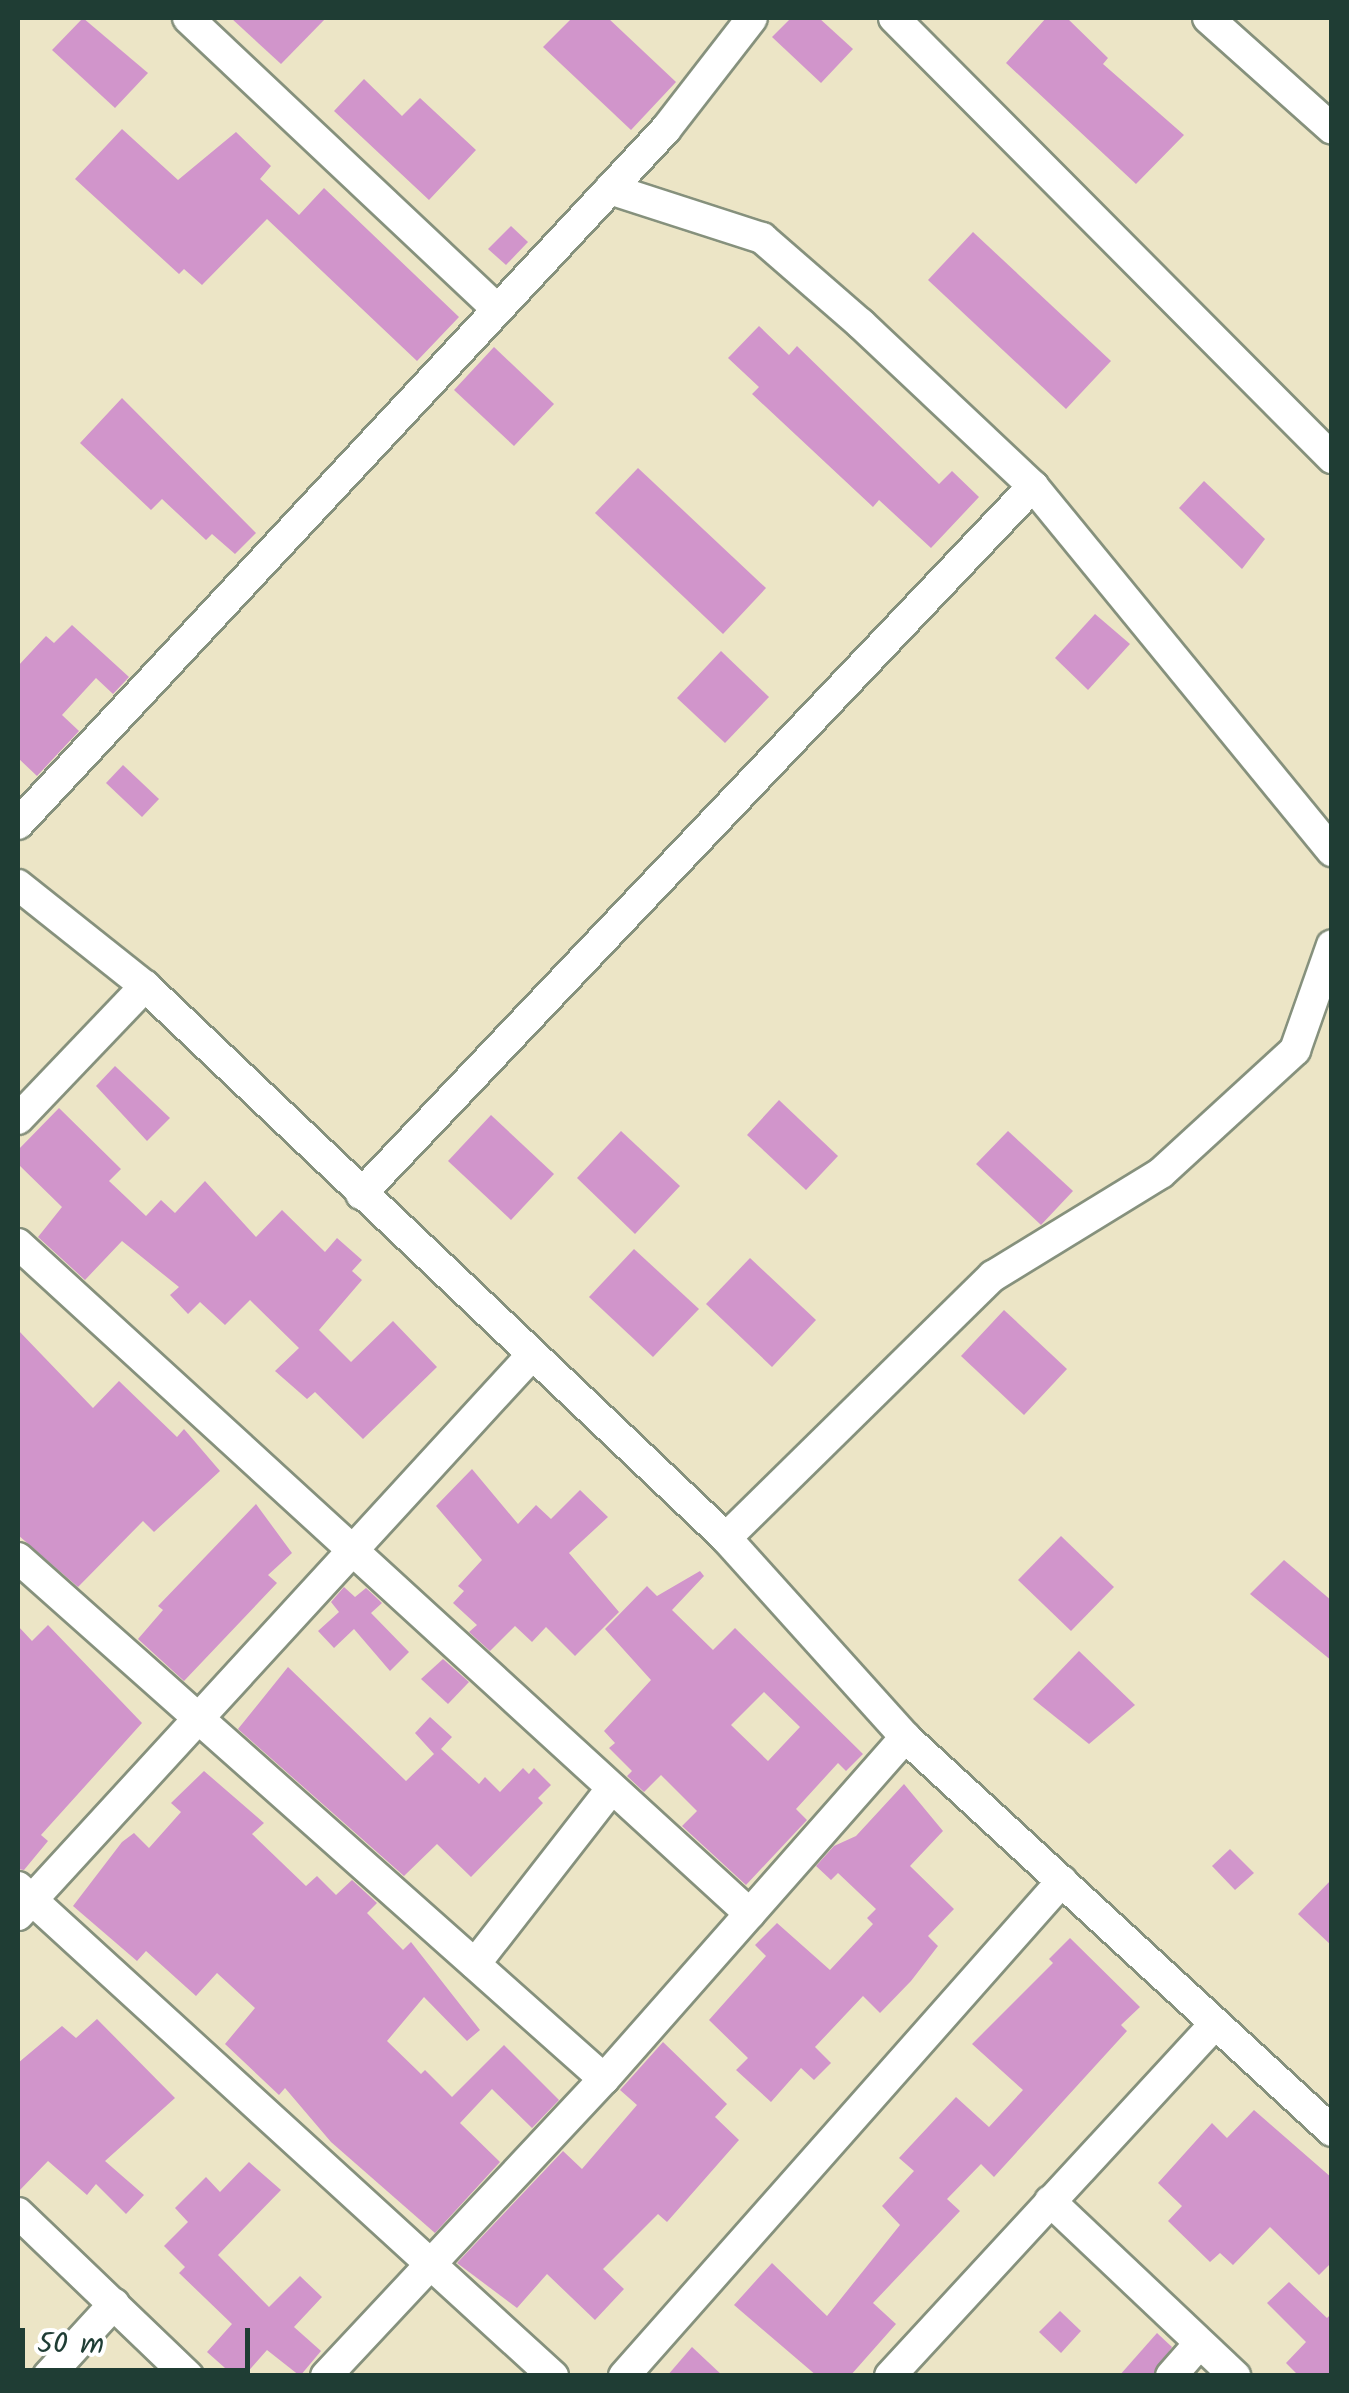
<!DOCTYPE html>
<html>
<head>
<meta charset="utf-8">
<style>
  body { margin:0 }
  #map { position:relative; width:1349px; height:2393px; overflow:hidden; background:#ece5c6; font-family:Kalam,sans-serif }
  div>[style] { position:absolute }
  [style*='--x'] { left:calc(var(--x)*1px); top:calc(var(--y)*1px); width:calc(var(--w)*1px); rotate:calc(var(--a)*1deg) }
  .building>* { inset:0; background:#d195cb }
  .roads { filter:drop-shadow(2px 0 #86917d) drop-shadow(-2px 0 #86917d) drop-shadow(0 2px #86917d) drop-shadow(0 -2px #86917d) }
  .minor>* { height:30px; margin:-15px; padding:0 15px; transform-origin:15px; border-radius:15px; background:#fff }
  span { translate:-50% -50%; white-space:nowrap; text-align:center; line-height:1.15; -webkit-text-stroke:8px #fff; paint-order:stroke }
  .frame { position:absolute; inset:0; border:20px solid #1f3d34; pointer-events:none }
  .scale { position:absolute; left:20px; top:2328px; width:230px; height:45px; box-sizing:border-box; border:5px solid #1f3d34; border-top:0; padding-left:12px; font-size:30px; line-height:35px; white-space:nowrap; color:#1f3d34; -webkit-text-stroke:8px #fff; paint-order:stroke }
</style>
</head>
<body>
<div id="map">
  <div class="building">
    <i style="clip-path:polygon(83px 18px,148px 73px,115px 108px,52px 50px)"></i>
    <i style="clip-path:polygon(231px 18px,326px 18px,281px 64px)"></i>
    <i style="clip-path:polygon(572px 18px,608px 18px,676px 82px,631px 130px,543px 47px)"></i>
    <i style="clip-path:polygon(791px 18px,819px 18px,853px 49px,821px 83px,772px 37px)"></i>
    <i style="clip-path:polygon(1046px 18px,1067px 18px,1108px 58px,1103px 64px,1184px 135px,1136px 184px,1006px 63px)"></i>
    <i style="clip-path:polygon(364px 79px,402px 116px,420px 98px,476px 150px,429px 200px,334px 111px)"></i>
    <i style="clip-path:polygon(122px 129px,178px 180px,236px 132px,271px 166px,260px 179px,299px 215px,324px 188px,459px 317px,417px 361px,267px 219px,202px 285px,184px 269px,179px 274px,75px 179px)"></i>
    <i style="clip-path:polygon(511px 226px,528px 242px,506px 265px,488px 249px)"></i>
    <i style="clip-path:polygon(973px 232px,1111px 361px,1066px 409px,928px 280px)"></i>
    <i style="clip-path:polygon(759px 326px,789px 355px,797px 346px,939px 484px,952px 471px,979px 497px,931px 548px,879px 500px,873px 507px,752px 394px,759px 387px,728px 358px)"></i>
    <i style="clip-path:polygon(494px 347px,554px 404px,514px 446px,454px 390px)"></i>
    <i style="clip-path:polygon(122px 398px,256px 533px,235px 554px,212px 534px,206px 540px,162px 499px,151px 510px,80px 443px)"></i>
    <i style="clip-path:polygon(638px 468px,766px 588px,723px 634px,595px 513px)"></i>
    <i style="clip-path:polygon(1204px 481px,1265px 539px,1242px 569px,1179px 508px)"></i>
    <i style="clip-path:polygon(1095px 614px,1130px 644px,1088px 690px,1055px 658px)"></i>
    <i style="clip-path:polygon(72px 625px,129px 677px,113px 694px,96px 678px,62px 715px,79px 731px,37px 776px,18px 758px,18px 666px,46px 636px,54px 643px)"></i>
    <i style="clip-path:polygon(721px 651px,769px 697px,725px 743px,677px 698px)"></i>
    <i style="clip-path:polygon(123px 765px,159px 799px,142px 817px,106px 783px)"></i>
    <i style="clip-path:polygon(115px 1066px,170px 1118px,147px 1141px,96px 1086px)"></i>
    <i style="clip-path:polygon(779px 1100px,838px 1156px,806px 1190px,747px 1135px)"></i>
    <i style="clip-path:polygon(59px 1108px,121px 1169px,109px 1181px,146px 1216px,161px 1200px,175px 1213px,205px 1181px,256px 1237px,282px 1210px,325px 1252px,337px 1238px,362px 1260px,352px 1271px,362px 1280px,319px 1330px,351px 1362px,393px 1321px,437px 1367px,363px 1439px,315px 1392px,307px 1399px,275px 1371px,299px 1348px,250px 1300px,225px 1325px,200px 1302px,188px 1314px,170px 1295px,179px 1287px,122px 1241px,85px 1280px,38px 1237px,62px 1207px,18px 1164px,18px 1150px)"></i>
    <i style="clip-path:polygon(491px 1115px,554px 1174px,511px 1220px,448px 1161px)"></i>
    <i style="clip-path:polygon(621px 1131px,680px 1186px,635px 1234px,577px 1178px)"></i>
    <i style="clip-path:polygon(1008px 1131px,1073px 1191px,1041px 1225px,976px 1164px)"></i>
    <i style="clip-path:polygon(634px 1249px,699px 1309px,653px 1357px,589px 1297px)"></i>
    <i style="clip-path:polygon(750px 1258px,816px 1320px,772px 1367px,706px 1304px)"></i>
    <i style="clip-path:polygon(1004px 1310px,1067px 1369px,1024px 1415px,961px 1356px)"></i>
    <i style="clip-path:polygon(18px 1330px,93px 1408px,119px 1381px,177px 1437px,184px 1429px,220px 1471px,154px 1532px,143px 1521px,78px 1587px,18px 1535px)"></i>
    <i style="clip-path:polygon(472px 1469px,518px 1524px,536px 1505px,551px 1519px,580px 1490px,608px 1517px,569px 1553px,619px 1612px,575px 1656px,546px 1627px,532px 1642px,515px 1626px,490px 1651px,469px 1632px,477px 1625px,453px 1603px,464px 1591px,458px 1586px,482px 1560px,436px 1506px)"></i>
    <i style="clip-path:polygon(256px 1504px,292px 1553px,268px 1575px,277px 1583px,184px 1681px,138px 1639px,163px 1610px,158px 1606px)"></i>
    <i style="clip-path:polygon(1061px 1536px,1114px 1587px,1071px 1631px,1018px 1580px)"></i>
    <i style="clip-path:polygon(1284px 1560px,1332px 1601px,1332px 1661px,1250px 1594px)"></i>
    <i style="clip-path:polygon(evenodd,700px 1571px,704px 1576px,672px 1610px,713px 1650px,735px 1628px,863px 1754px,846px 1771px,838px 1763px,796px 1809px,807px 1820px,746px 1885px,682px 1826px,697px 1811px,661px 1775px,644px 1792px,627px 1776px,632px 1771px,609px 1748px,615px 1743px,604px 1731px,651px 1680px,605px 1629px,647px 1586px,657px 1596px,700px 1571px,764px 1692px,800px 1727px,768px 1761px,731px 1725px,764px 1692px)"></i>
    <i style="clip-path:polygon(344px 1587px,355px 1597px,366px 1588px,382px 1603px,371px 1613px,409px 1652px,390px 1671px,354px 1629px,334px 1648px,318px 1631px,339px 1612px,331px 1602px)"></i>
    <i style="clip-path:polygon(48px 1625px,142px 1723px,41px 1835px,48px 1841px,24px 1870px,18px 1869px,18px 1626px,32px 1641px)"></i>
    <i style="clip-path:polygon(1079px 1651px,1135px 1705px,1089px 1744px,1033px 1699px)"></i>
    <i style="clip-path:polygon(443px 1659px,469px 1682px,448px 1704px,421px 1679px)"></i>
    <i style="clip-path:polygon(288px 1667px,406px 1781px,434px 1754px,415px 1733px,430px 1717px,452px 1737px,441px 1749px,479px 1784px,485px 1777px,500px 1792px,523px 1768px,529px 1774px,534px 1768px,551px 1785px,538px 1798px,543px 1803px,471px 1877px,437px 1844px,404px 1876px,238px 1729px)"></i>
    <i style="clip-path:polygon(204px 1771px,264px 1823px,252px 1834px,306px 1886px,317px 1876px,336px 1895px,352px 1880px,377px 1903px,367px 1913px,403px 1950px,411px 1942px,480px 2030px,467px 2041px,424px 1997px,387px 2041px,421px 2074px,425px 2070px,452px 2097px,504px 2045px,559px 2100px,532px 2128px,492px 2089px,460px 2123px,500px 2162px,435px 2233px,331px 2142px,285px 2088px,279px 2095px,225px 2044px,255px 2008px,217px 1973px,196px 1996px,146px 1951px,137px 1961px,73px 1906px,122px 1842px,134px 1833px,149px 1848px,181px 1812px,171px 1803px)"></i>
    <i style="clip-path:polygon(904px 1784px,943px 1831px,910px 1866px,954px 1909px,928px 1936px,938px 1946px,911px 1981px,880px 2013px,863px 1996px,815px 2047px,831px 2063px,814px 2080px,801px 2068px,771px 2102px,736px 2070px,748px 2058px,709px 2020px,766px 1956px,755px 1945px,777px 1923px,830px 1970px,873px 1924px,867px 1918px,876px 1909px,838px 1873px,831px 1880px,816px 1866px,834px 1846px,856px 1836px)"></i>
    <i style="clip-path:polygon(1230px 1849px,1254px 1873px,1235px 1890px,1212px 1866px)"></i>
    <i style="clip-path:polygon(1332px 1879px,1332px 1946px,1298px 1914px)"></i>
    <i style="clip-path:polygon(1070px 1938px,1140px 2007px,1121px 2025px,1127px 2031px,994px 2177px,981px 2164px,947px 2199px,960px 2211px,873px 2303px,896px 2324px,850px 2376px,817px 2376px,734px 2305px,772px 2263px,827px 2316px,900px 2225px,882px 2206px,914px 2171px,899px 2158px,956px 2097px,989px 2127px,1023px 2090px,972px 2044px,1053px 1963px,1049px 1959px)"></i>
    <i style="clip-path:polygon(97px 2019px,175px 2098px,105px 2161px,144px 2195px,126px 2214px,96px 2184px,87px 2195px,48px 2161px,18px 2192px,18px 2063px,62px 2026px,76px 2038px)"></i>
    <i style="clip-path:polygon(663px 2042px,727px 2104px,715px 2117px,739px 2140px,667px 2222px,658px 2214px,603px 2269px,624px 2289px,595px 2320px,547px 2274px,517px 2308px,457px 2263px,563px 2151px,582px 2169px,637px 2105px,620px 2090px)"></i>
    <i style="clip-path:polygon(1254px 2110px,1332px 2178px,1332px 2262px,1319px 2275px,1270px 2227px,1233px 2265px,1220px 2253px,1210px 2262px,1168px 2221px,1182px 2206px,1158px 2183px,1212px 2123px,1227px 2138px)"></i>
    <i style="clip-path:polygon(249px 2162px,281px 2190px,218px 2255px,269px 2307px,300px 2276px,322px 2297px,294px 2327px,321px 2351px,300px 2376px,267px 2350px,244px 2376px,234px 2376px,207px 2352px,232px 2324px,179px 2273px,185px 2267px,164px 2246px,188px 2222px,175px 2208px,206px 2177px,220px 2192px)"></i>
    <i style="clip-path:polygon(1289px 2282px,1327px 2318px,1332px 2313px,1332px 2376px,1299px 2376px,1286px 2363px,1306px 2342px,1267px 2303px)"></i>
    <i style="clip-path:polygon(1060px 2311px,1081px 2331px,1061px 2353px,1039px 2332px)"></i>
    <i style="clip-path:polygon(1157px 2333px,1172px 2347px,1153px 2376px,1119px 2376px)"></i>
    <i style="clip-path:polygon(692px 2347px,723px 2376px,667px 2376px)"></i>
  </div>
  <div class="roads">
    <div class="minor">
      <i style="--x:188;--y:18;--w:422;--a:43.3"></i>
      <i style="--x:894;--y:18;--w:621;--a:45.13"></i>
      <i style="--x:1208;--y:18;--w:166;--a:41.8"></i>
      <i style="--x:610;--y:189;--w:160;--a:17.9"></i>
      <i style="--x:762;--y:238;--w:131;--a:41"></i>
      <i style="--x:861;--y:324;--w:236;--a:43.3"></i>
      <i style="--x:1033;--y:486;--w:472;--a:50.7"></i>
      <i style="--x:18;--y:824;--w:950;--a:-47"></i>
      <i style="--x:666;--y:129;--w:140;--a:-52.2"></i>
      <i style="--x:18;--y:885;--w:162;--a:38.5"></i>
      <i style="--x:145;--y:986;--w:801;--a:43.53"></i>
      <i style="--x:726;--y:1538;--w:268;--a:48"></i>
      <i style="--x:905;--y:1737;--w:581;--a:42.7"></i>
      <i style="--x:18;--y:1119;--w:184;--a:-46.3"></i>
      <i style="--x:361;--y:1194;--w:976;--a:-46.49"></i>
      <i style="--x:18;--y:1244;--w:992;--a:42.47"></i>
      <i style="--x:726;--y:1538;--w:374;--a:-44.5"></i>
      <i style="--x:993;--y:1276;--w:197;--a:-31.5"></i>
      <i style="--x:1161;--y:1173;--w:182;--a:-42.5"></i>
      <i style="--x:1295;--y:1050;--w:111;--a:-70.6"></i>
      <i style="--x:18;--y:1558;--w:784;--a:41.64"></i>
      <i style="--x:18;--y:1887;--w:725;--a:42.43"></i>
      <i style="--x:18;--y:1915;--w:757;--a:-47.46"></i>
      <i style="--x:475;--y:1964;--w:222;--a:-52.1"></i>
      <i style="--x:1050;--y:2201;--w:255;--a:43.4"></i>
      <i style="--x:18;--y:2213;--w:236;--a:43.8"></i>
      <i style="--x:48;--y:2376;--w:98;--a:-47.5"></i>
      <i style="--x:326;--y:2376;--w:407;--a:-46.9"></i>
      <i style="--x:604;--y:2079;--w:456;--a:-48.6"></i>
      <i style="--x:624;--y:2376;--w:661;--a:-48.5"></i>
      <i style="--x:890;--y:2376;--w:479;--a:-47.3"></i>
      <i style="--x:1171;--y:2376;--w:43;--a:-48.8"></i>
    </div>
  </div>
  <div class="frame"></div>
  <div class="scale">50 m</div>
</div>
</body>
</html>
